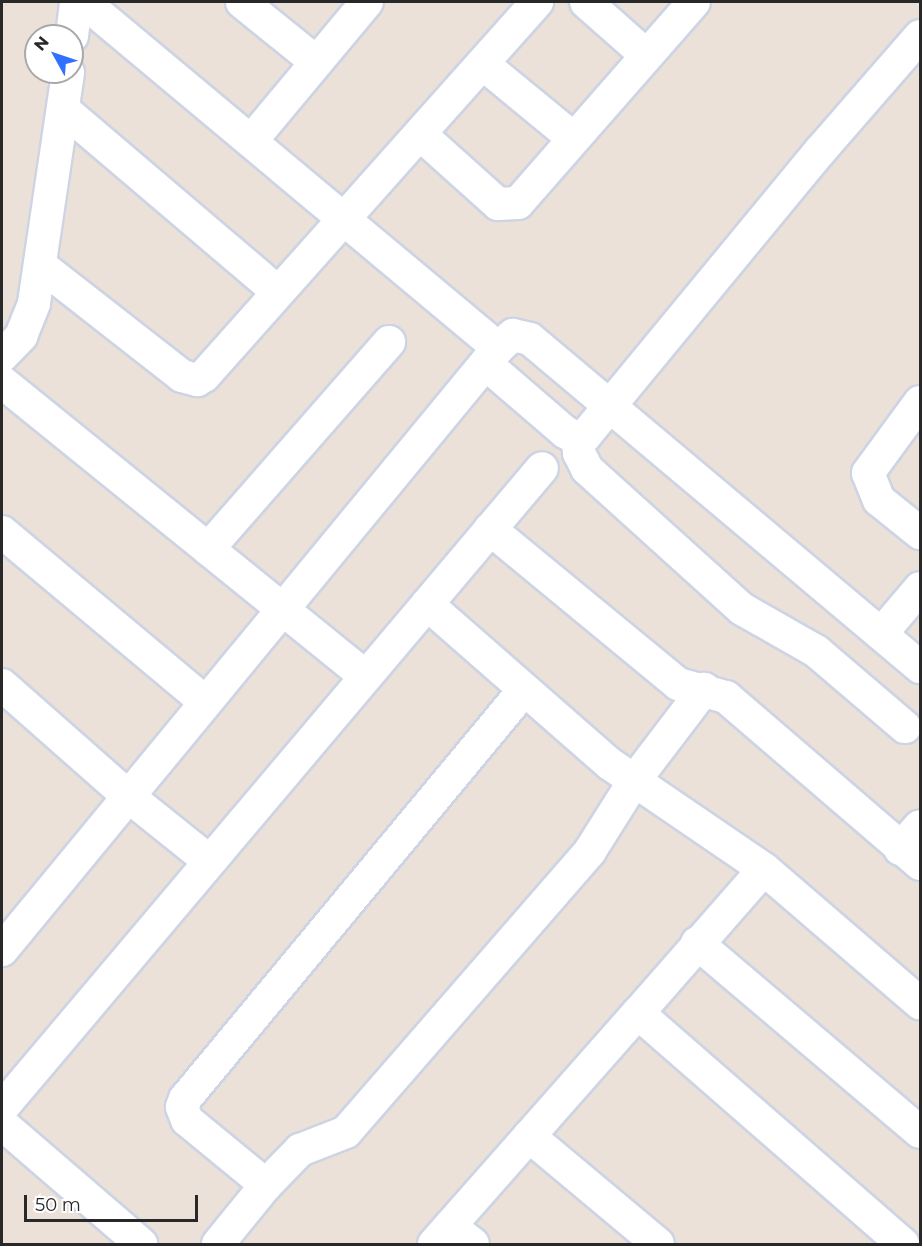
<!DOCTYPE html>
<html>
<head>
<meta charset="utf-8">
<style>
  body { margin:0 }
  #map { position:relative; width:922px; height:1246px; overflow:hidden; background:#ece1d8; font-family:Montserrat,sans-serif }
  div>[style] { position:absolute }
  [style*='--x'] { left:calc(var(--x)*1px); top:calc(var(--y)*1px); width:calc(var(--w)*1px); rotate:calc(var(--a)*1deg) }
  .roads { filter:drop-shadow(2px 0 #cdd4e3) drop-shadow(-2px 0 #cdd4e3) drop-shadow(0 2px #cdd4e3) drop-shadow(0 -2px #cdd4e3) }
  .minor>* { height:32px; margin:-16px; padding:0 16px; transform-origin:16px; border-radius:16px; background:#fff }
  span { translate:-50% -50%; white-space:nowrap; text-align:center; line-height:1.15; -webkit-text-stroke:6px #fff; paint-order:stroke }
  .frame { position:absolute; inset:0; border:3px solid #282828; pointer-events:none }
  .north { position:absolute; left:24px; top:24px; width:60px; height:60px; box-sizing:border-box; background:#fff; border:2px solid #a9a9a9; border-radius:50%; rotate:310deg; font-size:16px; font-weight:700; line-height:24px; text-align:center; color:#282828 }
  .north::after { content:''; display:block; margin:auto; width:21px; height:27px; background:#3270ff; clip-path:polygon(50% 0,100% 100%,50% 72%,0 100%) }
  .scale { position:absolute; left:24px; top:1195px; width:174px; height:27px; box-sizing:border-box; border:3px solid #282828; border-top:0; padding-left:8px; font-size:18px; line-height:21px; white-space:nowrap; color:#282828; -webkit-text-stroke:4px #fff; paint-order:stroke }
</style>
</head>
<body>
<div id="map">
  <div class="roads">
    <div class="minor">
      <i style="--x:84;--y:2;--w:540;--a:39.89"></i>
      <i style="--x:498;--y:348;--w:20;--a:-41"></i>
      <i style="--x:513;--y:335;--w:17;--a:13"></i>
      <i style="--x:530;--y:339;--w:510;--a:40.06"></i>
      <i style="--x:242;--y:2;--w:95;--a:39"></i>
      <i style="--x:586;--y:2;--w:80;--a:41.5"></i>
      <i style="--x:72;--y:36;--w:34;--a:-83"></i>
      <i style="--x:483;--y:64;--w:117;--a:39.4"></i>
      <i style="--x:64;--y:110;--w:281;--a:40.4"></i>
      <i style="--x:420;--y:134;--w:105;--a:41.9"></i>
      <i style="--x:498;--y:204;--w:20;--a:-3"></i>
      <i style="--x:518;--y:203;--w:267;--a:-48.8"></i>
      <i style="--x:251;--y:141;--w:181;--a:-50.2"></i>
      <i style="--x:40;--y:265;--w:180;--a:38"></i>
      <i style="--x:182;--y:376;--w:16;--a:15"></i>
      <i style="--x:197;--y:380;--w:8;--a:-30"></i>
      <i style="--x:204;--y:376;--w:501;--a:-48.32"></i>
      <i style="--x:2;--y:356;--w:28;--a:-46"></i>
      <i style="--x:21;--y:336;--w:35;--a:-68"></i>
      <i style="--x:34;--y:303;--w:233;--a:-81.6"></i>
      <i style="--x:486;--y:364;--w:104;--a:40.7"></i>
      <i style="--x:565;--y:432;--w:15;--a:28"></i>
      <i style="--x:578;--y:439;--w:8;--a:-23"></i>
      <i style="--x:585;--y:436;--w:371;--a:-50.5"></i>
      <i style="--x:821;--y:150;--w:151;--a:-49"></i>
      <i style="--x:2;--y:382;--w:467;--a:39"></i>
      <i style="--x:920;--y:402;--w:88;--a:126.2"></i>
      <i style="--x:868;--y:473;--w:29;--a:68"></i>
      <i style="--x:879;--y:500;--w:53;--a:38.8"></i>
      <i style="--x:578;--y:439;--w:14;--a:86"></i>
      <i style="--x:579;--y:453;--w:18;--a:63"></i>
      <i style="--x:587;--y:469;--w:209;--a:42.1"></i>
      <i style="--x:742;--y:609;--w:85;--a:29.6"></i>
      <i style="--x:816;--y:651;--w:117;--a:40.5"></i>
      <i style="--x:490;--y:529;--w:244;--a:39.5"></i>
      <i style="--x:678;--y:684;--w:50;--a:15.2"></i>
      <i style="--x:726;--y:697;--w:256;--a:40.7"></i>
      <i style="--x:2;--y:532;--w:265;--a:39.9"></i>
      <i style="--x:208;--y:549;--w:275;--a:-48.8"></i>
      <i style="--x:427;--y:604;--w:243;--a:41.2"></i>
      <i style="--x:610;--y:764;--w:186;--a:34.3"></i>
      <i style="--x:881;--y:634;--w:60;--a:-49.7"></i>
      <i style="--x:2;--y:685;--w:168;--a:41.4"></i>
      <i style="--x:128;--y:796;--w:104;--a:38.7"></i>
      <i style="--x:900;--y:849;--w:30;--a:-49"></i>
      <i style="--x:697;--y:943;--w:292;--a:40.3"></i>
      <i style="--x:2;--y:950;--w:780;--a:-50.51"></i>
      <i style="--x:638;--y:1013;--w:191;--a:-48.8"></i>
      <i style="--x:764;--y:869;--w:206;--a:40.7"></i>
      <i style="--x:2;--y:1108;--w:837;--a:-49.84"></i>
      <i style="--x:2;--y:1124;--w:184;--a:40.8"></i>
      <i style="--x:529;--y:1136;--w:168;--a:39.9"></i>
      <i style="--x:266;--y:1185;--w:102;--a:-140.6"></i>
      <i style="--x:187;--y:1120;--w:14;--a:-111"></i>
      <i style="--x:182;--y:1107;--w:9;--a:-69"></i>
      <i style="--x:185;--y:1099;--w:531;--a:-50.35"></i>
      <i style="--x:450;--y:1226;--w:29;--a:38"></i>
      <i style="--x:218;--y:1244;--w:76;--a:-50.9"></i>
      <i style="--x:266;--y:1185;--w:49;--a:-45.8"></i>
      <i style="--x:300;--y:1150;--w:49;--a:-21.4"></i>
      <i style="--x:346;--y:1132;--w:372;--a:-49"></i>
      <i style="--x:590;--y:851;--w:83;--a:-57.8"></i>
      <i style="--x:634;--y:781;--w:116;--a:-52.7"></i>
      <i style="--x:434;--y:1244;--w:308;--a:-48.6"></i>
      <i style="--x:638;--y:1013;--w:352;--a:41.1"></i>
    </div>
  </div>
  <div class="frame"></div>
  <div class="north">N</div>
  <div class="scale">50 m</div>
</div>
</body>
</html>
